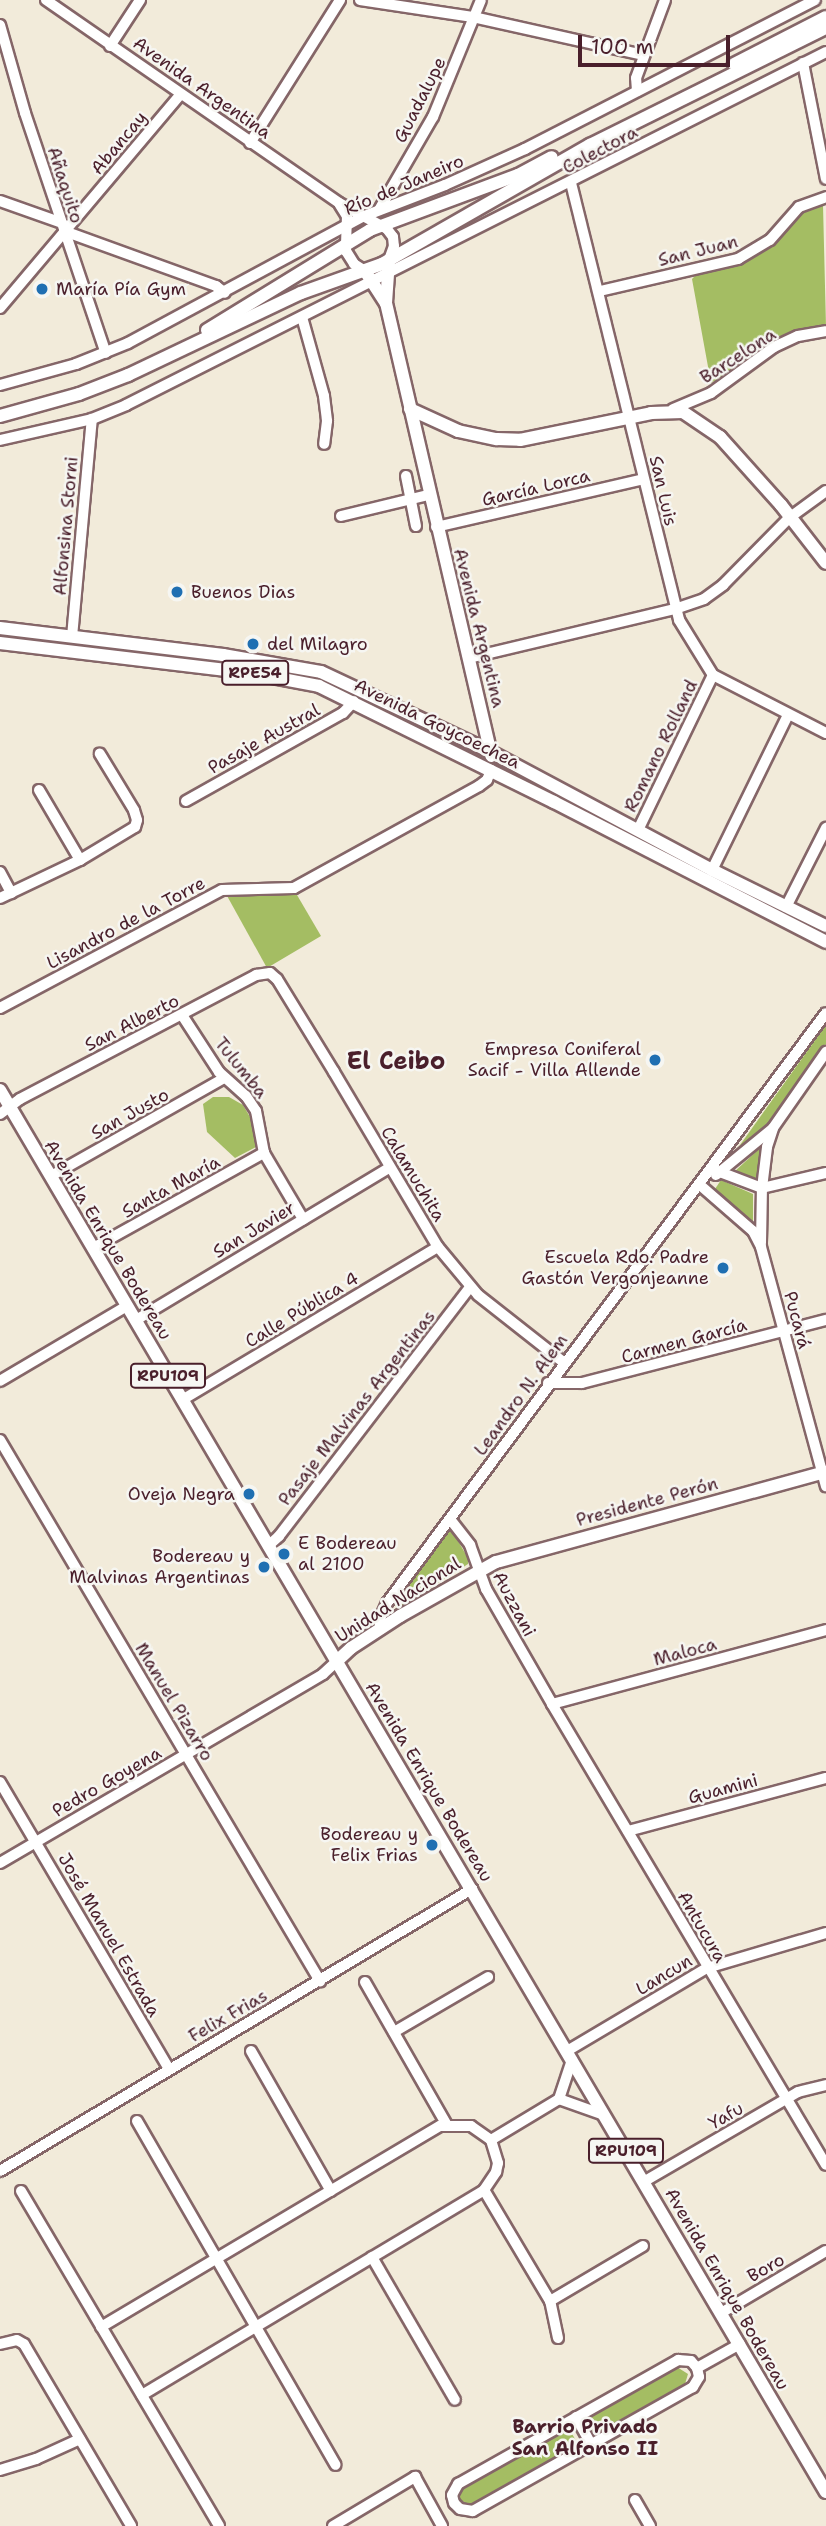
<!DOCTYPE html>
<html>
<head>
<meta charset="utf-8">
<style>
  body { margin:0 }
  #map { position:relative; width:826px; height:2526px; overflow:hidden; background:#f2ebda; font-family:"Shantell Sans",sans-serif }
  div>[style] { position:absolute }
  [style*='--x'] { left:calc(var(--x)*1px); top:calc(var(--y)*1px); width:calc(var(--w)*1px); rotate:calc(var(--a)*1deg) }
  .green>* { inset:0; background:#a4bd63 }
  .roads { filter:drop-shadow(2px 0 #856668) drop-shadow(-2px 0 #856668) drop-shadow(0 2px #856668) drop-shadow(0 -2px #856668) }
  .minor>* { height:10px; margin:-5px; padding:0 5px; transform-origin:5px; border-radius:5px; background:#fff }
  .major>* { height:12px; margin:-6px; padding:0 6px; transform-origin:6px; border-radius:6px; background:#fff }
  .dots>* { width:19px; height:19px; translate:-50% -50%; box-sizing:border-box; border:4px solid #f6f6f2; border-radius:50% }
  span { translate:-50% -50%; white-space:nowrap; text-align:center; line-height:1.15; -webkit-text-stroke:5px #f6f6f2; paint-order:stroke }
  .shield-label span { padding:2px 5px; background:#f6f6f2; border:2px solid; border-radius:5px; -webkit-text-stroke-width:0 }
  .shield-label { font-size:16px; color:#4a1f2b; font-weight:700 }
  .street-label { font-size:18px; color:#4a1f2b }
  .poi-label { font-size:18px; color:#4a1f2b }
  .left { translate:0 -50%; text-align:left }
  .right { translate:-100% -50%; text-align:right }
  .neighbourhood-label { font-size:19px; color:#4a1f2b; font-weight:700 }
  .district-label { font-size:24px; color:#4a1f2b; font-weight:700 }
  .scale { position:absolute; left:578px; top:35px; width:152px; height:32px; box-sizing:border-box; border:4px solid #4a1f2b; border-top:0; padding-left:9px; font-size:21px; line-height:24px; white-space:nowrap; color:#4a1f2b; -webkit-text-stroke:5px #f6f6f2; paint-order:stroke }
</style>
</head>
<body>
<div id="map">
  <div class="green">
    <i style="clip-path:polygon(823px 205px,826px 327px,800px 331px,765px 346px,743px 365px,711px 383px,692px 279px,700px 271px,759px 254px,803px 210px)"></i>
    <i style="clip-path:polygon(226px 894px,297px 895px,321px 936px,267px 968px)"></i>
    <i style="clip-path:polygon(826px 1025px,826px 1044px,771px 1121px,730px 1159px)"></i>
    <i style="clip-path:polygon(213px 1097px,229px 1097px,243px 1105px,253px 1122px,256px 1147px,235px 1158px,207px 1132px,203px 1104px)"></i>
    <i style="clip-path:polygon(759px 1149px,762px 1150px,756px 1182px,734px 1172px)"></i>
    <i style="clip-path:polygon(721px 1180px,753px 1194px,753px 1226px,713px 1192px)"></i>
    <i style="clip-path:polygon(451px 1529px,468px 1558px,468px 1564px,397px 1609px,394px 1603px)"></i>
    <i style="clip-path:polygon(677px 2367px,688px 2374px,685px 2384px,591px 2436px,581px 2418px)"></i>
    <i style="clip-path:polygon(567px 2425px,579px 2446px,475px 2504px,468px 2505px,458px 2498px,459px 2485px)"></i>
  </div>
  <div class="roads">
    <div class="minor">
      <i style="--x:46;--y:0;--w:356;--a:34.7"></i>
      <i style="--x:339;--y:203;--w:55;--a:28.4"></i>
      <i style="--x:387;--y:229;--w:10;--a:53"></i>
      <i style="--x:393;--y:237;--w:9;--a:84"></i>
      <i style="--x:394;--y:246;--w:15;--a:110"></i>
      <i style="--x:360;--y:0;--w:114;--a:8.6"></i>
      <i style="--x:473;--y:17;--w:174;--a:12.6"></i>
      <i style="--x:0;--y:25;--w:91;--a:74.1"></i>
      <i style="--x:25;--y:113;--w:253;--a:71.4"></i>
      <i style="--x:110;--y:46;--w:55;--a:-56.9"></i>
      <i style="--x:803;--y:63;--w:118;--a:78.8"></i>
      <i style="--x:637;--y:91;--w:13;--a:-94"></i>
      <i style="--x:636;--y:78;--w:83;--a:-69.6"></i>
      <i style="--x:250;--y:143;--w:169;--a:-57.8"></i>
      <i style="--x:571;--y:183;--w:450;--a:76.1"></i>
      <i style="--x:679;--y:620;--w:65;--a:58.3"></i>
      <i style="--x:713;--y:675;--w:127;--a:27.2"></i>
      <i style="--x:0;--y:201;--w:66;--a:19.5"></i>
      <i style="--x:340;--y:205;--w:13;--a:58"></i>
      <i style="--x:347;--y:216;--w:35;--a:92"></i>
      <i style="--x:346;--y:251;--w:15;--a:58"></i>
      <i style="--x:354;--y:264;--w:13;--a:32"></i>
      <i style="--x:379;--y:210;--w:108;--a:-59.9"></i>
      <i style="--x:433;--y:117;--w:126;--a:-67.7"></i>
      <i style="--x:64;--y:231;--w:162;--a:19.9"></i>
      <i style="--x:216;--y:286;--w:11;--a:38"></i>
      <i style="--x:600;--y:291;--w:142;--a:-13.1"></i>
      <i style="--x:738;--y:259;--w:37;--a:-31"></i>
      <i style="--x:770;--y:240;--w:44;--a:-48.7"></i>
      <i style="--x:799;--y:207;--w:29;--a:-20"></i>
      <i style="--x:0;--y:308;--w:280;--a:-49.8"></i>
      <i style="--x:302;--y:317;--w:82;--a:74.4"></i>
      <i style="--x:324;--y:396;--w:25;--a:83"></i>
      <i style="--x:327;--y:421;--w:23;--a:97"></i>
      <i style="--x:0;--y:385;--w:79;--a:-15.4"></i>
      <i style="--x:76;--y:364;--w:56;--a:-22"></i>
      <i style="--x:128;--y:343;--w:266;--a:-28.3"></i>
      <i style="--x:362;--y:217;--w:89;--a:-21.1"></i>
      <i style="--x:445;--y:185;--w:88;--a:-24.2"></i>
      <i style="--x:525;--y:149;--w:326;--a:-27.2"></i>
      <i style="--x:673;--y:409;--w:41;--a:-22.8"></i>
      <i style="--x:711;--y:393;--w:78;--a:-36.1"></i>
      <i style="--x:774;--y:347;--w:26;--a:-25"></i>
      <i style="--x:798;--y:336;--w:28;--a:-10"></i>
      <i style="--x:0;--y:440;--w:94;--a:-12.9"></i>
      <i style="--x:92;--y:419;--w:37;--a:-22"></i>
      <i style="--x:126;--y:405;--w:784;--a:-26.76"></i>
      <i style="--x:406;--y:476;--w:51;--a:78.7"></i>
      <i style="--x:341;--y:516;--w:89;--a:-13.6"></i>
      <i style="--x:436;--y:527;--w:213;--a:-13"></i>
      <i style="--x:72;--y:637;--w:219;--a:-84.8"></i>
      <i style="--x:469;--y:658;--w:212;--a:-13.4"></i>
      <i style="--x:675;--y:609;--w:31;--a:-19"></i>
      <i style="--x:704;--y:599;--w:24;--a:-36"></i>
      <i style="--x:723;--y:585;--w:94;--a:-45.4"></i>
      <i style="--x:789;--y:518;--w:46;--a:-36.1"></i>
      <i style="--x:39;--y:790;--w:81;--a:59.6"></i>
      <i style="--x:186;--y:801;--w:180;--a:-29.3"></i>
      <i style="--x:343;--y:713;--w:16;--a:-47"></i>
      <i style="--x:638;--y:830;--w:172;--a:-64.2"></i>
      <i style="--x:712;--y:870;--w:173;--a:-63.9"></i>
      <i style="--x:0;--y:872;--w:24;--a:62"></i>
      <i style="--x:0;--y:898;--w:89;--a:-25.4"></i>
      <i style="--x:80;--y:860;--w:64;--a:-31"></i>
      <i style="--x:135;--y:827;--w:7;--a:-74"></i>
      <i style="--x:137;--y:820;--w:10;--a:-107"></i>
      <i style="--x:134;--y:810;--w:66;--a:-121.3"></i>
      <i style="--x:786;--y:907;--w:89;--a:-63.1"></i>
      <i style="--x:0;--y:1008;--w:251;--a:-28"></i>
      <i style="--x:222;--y:890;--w:72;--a:-1.6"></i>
      <i style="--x:294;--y:888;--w:211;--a:-28.9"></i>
      <i style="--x:479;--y:786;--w:10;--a:-37"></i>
      <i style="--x:487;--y:780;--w:11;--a:-68"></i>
      <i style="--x:182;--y:1015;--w:68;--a:57"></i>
      <i style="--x:219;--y:1072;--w:36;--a:42"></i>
      <i style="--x:246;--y:1096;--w:18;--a:56"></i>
      <i style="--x:256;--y:1111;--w:43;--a:79.2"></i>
      <i style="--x:264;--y:1153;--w:77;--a:59.4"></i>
      <i style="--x:0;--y:1114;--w:25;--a:-37"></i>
      <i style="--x:20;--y:1099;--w:267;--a:-27.7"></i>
      <i style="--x:256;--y:975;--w:14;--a:-8"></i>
      <i style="--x:270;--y:973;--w:9;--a:41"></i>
      <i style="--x:277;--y:979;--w:109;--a:58.5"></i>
      <i style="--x:334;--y:1072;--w:204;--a:59.3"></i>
      <i style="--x:438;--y:1247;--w:62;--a:50.2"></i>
      <i style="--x:478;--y:1295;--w:108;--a:38.2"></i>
      <i style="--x:712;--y:1169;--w:53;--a:20.8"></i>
      <i style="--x:762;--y:1188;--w:66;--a:-13.2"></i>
      <i style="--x:716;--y:1175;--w:72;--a:-39.4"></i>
      <i style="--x:51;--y:1176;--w:199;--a:-29.5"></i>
      <i style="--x:700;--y:1185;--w:70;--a:41"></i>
      <i style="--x:753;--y:1231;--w:18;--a:63"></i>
      <i style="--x:761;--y:1247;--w:248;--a:74.8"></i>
      <i style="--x:761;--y:1243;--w:55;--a:-89"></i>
      <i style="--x:762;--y:1188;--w:41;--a:-83"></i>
      <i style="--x:767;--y:1147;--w:20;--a:-72"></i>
      <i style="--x:773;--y:1128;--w:93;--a:-55.1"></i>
      <i style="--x:93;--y:1248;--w:196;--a:-29.1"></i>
      <i style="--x:136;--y:1320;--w:295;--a:-31"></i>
      <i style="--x:0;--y:1381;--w:147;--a:-30.6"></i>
      <i style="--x:548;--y:1383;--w:34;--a:0"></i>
      <i style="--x:582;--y:1383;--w:252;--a:-14.5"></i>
      <i style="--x:182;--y:1400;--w:298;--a:-30.9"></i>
      <i style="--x:0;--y:1440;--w:629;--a:59.4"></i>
      <i style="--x:450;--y:1519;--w:33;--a:52"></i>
      <i style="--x:470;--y:1545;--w:47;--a:70"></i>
      <i style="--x:486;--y:1589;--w:133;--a:60.1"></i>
      <i style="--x:552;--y:1704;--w:536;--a:59.27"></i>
      <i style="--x:268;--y:1546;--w:15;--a:-42"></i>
      <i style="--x:279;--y:1536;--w:314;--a:-52.5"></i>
      <i style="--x:381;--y:1629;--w:8;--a:-104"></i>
      <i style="--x:379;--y:1621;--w:20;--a:-66"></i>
      <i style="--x:387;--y:1603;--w:735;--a:-53.35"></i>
      <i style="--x:552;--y:1704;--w:284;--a:-15.1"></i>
      <i style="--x:0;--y:1782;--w:333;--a:59.5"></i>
      <i style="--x:628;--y:1831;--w:205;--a:-15"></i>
      <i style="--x:0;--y:1863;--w:374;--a:-30.3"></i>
      <i style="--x:323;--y:1674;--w:19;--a:-43"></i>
      <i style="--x:365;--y:1982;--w:165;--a:60.2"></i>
      <i style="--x:394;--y:2032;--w:109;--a:-30.3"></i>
      <i style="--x:251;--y:2051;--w:161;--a:60.3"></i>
      <i style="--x:567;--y:2051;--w:163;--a:-30.7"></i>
      <i style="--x:707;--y:1968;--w:124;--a:-16.4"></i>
      <i style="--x:559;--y:2099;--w:48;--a:19.6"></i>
      <i style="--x:137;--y:2121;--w:397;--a:60"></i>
      <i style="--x:0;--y:2171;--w:550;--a:-30.86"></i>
      <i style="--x:645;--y:2181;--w:177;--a:-30.2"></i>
      <i style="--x:798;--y:2092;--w:29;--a:-14"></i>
      <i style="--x:21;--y:2191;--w:389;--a:59.4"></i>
      <i style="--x:372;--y:2257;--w:165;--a:59.9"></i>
      <i style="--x:550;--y:2301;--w:108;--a:-30.6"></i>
      <i style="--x:721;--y:2313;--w:122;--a:-30.6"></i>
      <i style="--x:101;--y:2327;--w:394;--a:-30.7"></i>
      <i style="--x:440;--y:2126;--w:31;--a:0"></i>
      <i style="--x:471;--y:2126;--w:24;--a:35"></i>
      <i style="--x:558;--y:2338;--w:38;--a:-102"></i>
      <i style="--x:550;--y:2301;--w:129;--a:-120.7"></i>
      <i style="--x:484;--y:2190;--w:22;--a:-56"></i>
      <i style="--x:496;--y:2172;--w:9;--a:-77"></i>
      <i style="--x:498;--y:2163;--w:24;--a:-107"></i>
      <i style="--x:491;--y:2140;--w:79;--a:-31.1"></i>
      <i style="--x:559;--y:2099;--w:41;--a:-71.6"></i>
      <i style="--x:0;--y:2344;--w:17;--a:-13"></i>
      <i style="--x:17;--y:2340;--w:8;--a:30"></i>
      <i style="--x:24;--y:2344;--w:211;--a:59.5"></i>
      <i style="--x:678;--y:2360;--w:13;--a:4"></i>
      <i style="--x:691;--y:2361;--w:9;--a:49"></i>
      <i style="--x:697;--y:2368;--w:9;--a:77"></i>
      <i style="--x:699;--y:2377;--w:12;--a:121"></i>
      <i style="--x:693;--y:2387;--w:253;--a:150.6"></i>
      <i style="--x:473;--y:2511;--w:13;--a:-171"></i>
      <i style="--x:460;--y:2509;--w:8;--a:-135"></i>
      <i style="--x:454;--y:2503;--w:8;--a:-104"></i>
      <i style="--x:452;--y:2495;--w:13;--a:-61"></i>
      <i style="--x:458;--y:2484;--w:253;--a:-29.4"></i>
      <i style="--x:697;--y:2368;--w:49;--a:-29.2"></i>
      <i style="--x:142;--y:2395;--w:399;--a:-30.9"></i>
      <i style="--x:576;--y:2417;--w:31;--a:61"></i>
      <i style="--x:0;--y:2470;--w:38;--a:-17"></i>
      <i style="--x:36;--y:2459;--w:48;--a:-24.4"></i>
      <i style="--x:635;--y:2500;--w:30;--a:60"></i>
      <i style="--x:333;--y:2526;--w:96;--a:-30.9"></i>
      <i style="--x:415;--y:2477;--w:56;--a:61.1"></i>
    </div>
    <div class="major">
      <i style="--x:734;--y:64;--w:103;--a:-27.1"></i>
      <i style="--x:389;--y:260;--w:43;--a:94"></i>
      <i style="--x:386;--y:303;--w:465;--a:76.9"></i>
      <i style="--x:365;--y:271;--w:38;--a:57"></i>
      <i style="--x:207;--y:330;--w:191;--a:-31.5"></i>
      <i style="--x:370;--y:230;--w:158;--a:-20.4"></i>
      <i style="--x:518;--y:175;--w:38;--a:-28"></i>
      <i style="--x:410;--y:409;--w:53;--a:24.6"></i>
      <i style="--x:458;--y:431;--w:40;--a:12"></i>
      <i style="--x:497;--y:439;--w:23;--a:2"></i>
      <i style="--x:520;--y:440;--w:134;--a:-11.6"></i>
      <i style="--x:651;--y:413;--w:32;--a:-2"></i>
      <i style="--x:683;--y:412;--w:45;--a:34"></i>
      <i style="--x:720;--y:437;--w:91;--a:48.1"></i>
      <i style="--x:781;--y:505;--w:73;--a:52.2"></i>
      <i style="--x:0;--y:416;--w:82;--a:-15.6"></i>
      <i style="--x:79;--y:394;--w:53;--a:-21.2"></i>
      <i style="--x:128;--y:375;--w:191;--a:-25.4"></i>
      <i style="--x:301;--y:293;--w:86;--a:-19.7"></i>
      <i style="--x:382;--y:264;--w:240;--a:-29.8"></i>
      <i style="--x:590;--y:145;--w:263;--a:-26.4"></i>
      <i style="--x:0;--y:628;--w:225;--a:6.9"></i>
      <i style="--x:223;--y:655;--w:99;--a:9.8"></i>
      <i style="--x:321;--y:672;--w:188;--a:25.2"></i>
      <i style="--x:491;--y:752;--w:251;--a:28.1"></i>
      <i style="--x:712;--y:870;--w:127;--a:26.2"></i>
      <i style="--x:0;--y:643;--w:253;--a:6.8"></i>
      <i style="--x:251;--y:673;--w:69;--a:10.8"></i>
      <i style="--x:319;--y:686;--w:262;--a:26.3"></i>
      <i style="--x:554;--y:802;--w:306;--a:27.2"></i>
      <i style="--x:0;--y:1090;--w:1627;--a:59.5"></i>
      <i style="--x:337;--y:1661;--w:19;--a:-43"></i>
      <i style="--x:351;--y:1648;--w:59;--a:-33.1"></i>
      <i style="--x:400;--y:1616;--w:110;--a:-29.4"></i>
      <i style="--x:496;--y:1562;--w:342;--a:-15.3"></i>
    </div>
  </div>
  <div class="dots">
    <i style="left:42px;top:289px;background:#1f6fb2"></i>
    <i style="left:177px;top:592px;background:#1f6fb2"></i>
    <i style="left:253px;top:644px;background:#1f6fb2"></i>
    <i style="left:655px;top:1060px;background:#1f6fb2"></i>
    <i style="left:723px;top:1268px;background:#1f6fb2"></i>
    <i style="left:249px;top:1494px;background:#1f6fb2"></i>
    <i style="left:284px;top:1554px;background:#1f6fb2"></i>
    <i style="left:264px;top:1567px;background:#1f6fb2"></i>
    <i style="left:432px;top:1845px;background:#1f6fb2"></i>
  </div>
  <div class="shield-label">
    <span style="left:255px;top:673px">RPE54</span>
    <span style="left:168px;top:1376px">RPU109</span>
    <span style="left:626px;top:2151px">RPU109</span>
  </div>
  <div class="street-label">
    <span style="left:202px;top:88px;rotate:35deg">Avenida Argentina</span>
    <span style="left:420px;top:100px;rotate:-63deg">Guadalupe</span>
    <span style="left:119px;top:143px;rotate:-50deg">Abancay</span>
    <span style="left:600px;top:150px;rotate:-28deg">Colectora</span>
    <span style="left:65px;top:185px;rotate:72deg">Añaquito</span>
    <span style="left:404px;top:185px;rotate:-23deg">Río de Janeiro</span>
    <span style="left:698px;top:251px;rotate:-14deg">San Juan</span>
    <span style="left:738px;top:356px;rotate:-33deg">Barcelona</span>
    <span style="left:536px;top:488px;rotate:-13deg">García Lorca</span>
    <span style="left:663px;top:491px;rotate:77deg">San Luis</span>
    <span style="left:66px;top:526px;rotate:-85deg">Alfonsina Storni</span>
    <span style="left:479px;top:628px;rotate:76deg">Avenida Argentina</span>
    <span style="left:437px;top:724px;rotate:26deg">Avenida Goycoechea</span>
    <span style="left:264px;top:739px;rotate:-29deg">Pasaje Austral</span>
    <span style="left:661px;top:746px;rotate:-64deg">Romano Rolland</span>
    <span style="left:126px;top:923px;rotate:-28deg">Lisandro de la Torre</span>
    <span style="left:132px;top:1023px;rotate:-27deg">San Alberto</span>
    <span style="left:241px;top:1068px;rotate:51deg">Tulumba</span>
    <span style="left:130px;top:1114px;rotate:-29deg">San Justo</span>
    <span style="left:413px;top:1174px;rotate:59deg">Calamuchita</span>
    <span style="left:171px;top:1187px;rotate:-29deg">Santa María</span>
    <span style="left:254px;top:1230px;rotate:-31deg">San Javier</span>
    <span style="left:108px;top:1240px;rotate:59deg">Avenida Enrique Bodereau</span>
    <span style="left:302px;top:1310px;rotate:-31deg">Calle Pública 4</span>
    <span style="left:797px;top:1320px;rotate:75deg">Pucará</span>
    <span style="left:684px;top:1341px;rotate:-15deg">Carmen García</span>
    <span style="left:521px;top:1395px;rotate:-54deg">Leandro N. Alem</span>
    <span style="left:357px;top:1408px;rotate:-52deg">Pasaje Malvinas Argentinas</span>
    <span style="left:647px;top:1502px;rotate:-15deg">Presidente Perón</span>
    <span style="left:398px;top:1600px;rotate:-32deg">Unidad Nacional</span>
    <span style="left:514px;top:1604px;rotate:62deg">Auzzani</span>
    <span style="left:685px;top:1652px;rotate:-15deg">Maloca</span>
    <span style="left:174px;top:1702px;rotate:59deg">Manuel Pizarro</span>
    <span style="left:107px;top:1782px;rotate:-30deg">Pedro Goyena</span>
    <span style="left:429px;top:1782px;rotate:59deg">Avenida Enrique Bodereau</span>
    <span style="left:723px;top:1789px;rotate:-15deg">Guamini</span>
    <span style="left:702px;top:1927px;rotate:60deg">Antucura</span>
    <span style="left:109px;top:1935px;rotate:60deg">José Manuel Estrada</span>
    <span style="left:664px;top:1975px;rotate:-31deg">Lancun</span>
    <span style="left:228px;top:2016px;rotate:-30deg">Felix Frias</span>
    <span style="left:726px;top:2116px;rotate:-30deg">Yafu</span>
    <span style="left:766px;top:2268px;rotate:-30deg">Boro</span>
    <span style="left:727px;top:2289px;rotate:60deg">Avenida Enrique Bodereau</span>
  </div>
  <div class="poi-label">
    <span class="left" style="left:56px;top:289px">María Pía Gym</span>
    <span class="left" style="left:191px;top:592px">Buenos Dias</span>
    <span class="left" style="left:267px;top:644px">del Milagro</span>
    <span class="right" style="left:641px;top:1060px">Empresa Coniferal<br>Sacif - Villa Allende</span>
    <span class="right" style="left:709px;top:1268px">Escuela Rdo. Padre<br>Gastón Vergonjeanne</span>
    <span class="right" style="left:235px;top:1494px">Oveja Negra</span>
    <span class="left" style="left:298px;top:1554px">E Bodereau<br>al 2100</span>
    <span class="right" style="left:250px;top:1567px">Bodereau y<br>Malvinas Argentinas</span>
    <span class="right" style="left:418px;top:1845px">Bodereau y<br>Felix Frias</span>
  </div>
  <div class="neighbourhood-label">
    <span style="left:585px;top:2438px">Barrio Privado<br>San Alfonso II</span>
  </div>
  <div class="district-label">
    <span style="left:396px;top:1062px">El Ceibo</span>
  </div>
  <div class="scale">100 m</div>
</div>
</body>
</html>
